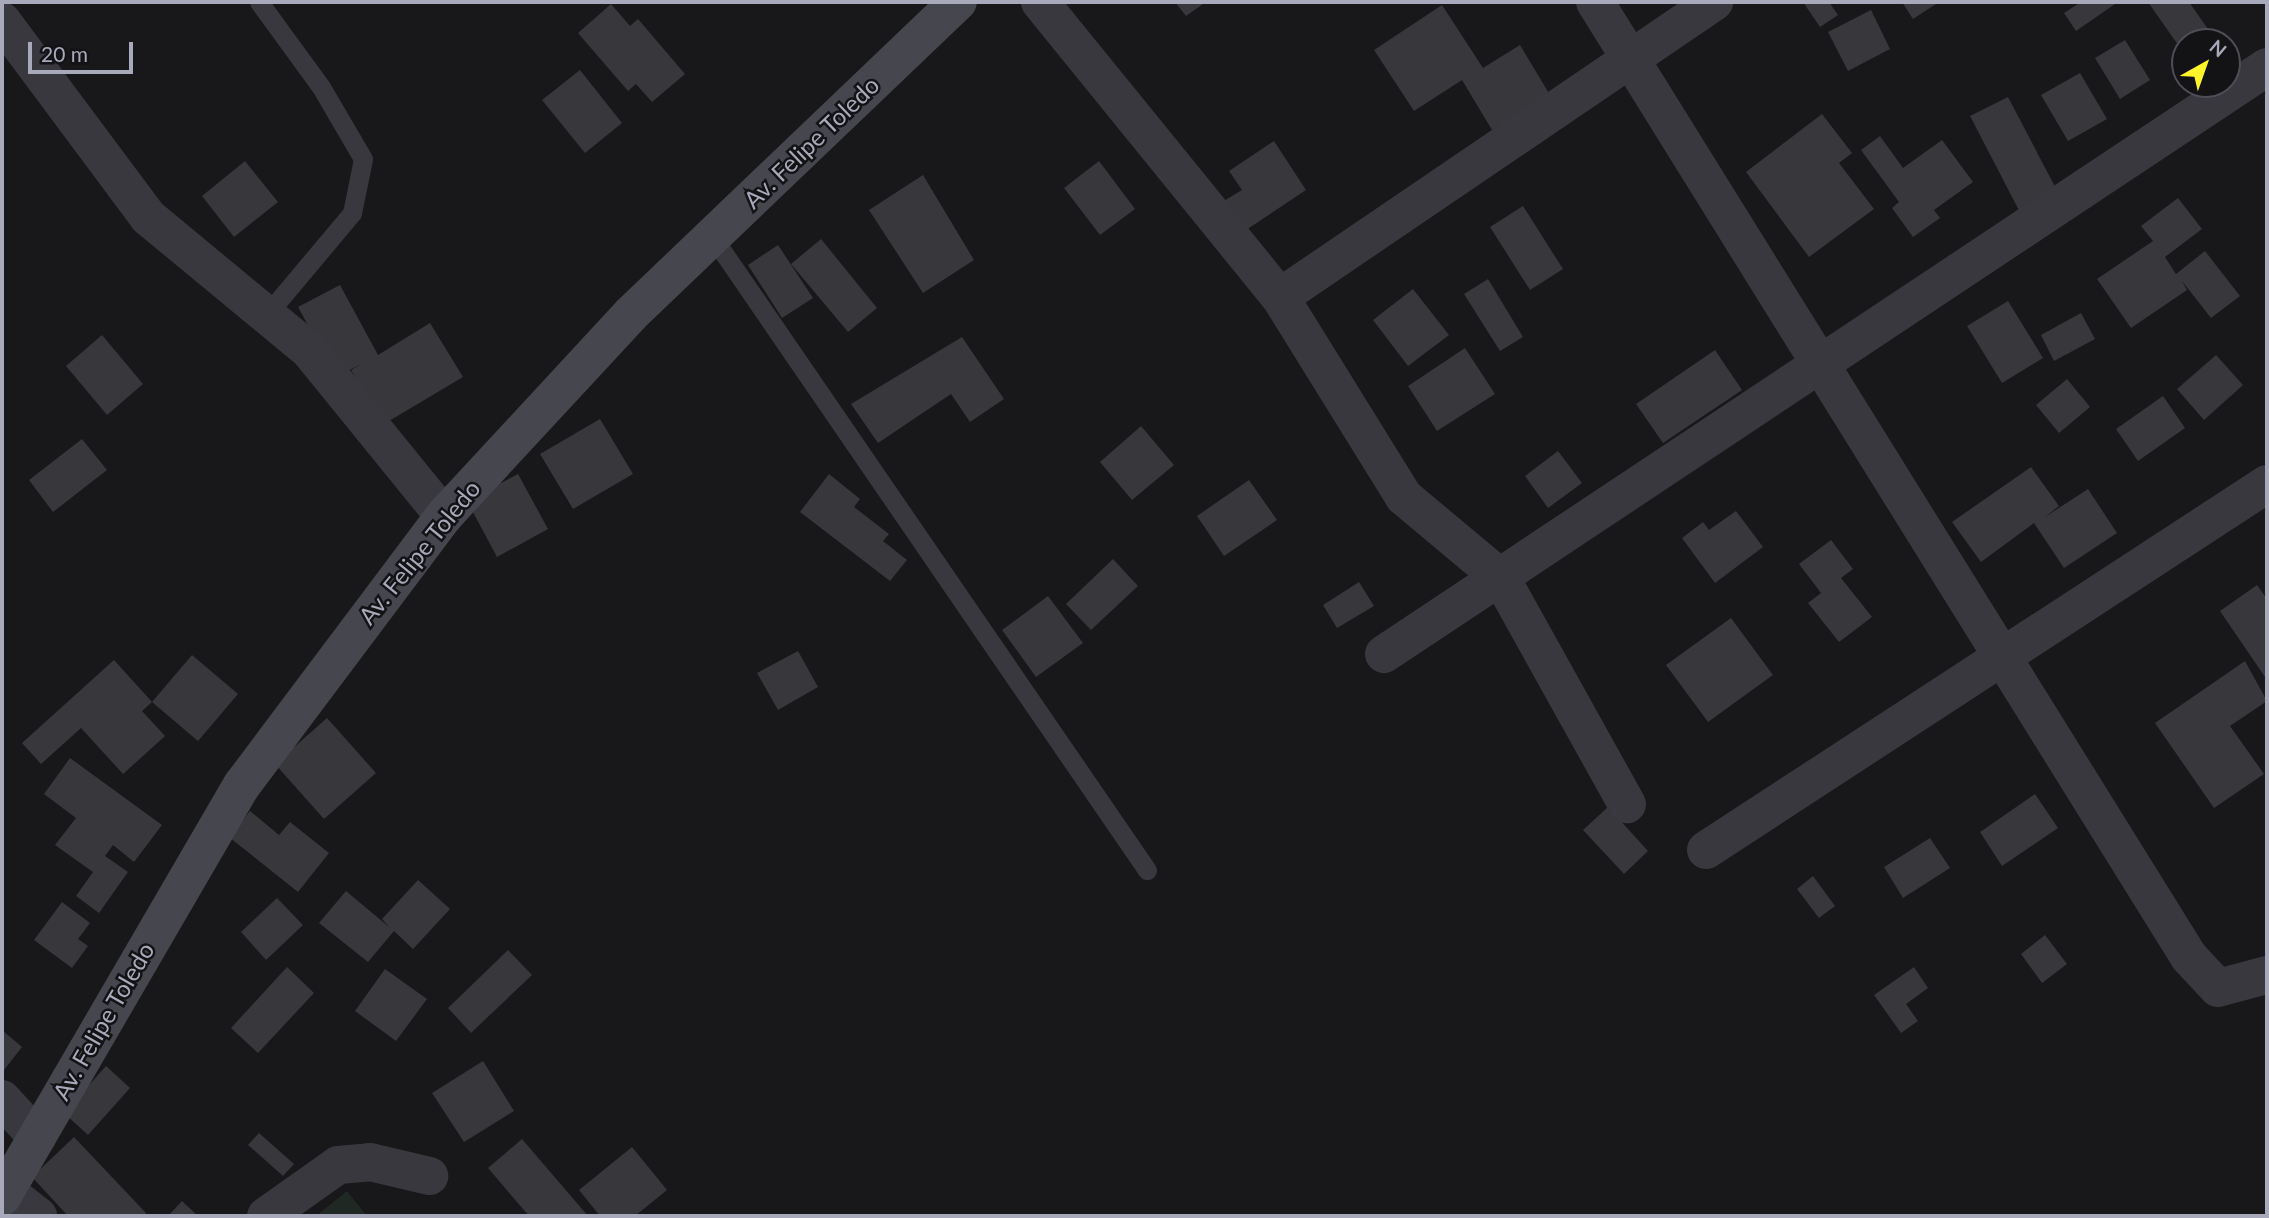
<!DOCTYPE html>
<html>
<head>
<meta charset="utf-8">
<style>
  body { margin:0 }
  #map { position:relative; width:2269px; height:1218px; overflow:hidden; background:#181719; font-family:Lato,sans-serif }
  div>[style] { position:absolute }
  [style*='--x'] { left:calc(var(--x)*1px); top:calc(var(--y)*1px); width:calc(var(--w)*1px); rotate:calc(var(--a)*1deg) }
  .green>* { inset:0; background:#1f2822 }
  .building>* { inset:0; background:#38373c }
  .service>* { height:19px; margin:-9.5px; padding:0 9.5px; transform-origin:9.5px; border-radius:9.5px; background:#39383f }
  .minor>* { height:38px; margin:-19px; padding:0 19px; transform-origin:19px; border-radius:19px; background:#39383f }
  .secondary>* { height:38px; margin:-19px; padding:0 19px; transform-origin:19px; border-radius:19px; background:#46464f }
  span { translate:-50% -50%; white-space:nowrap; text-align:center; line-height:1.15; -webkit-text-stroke:5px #131215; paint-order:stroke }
  .street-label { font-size:24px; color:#a8a9ba }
  .frame { position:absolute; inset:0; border:4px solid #a8a9ba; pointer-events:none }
  .north { position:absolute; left:2171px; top:28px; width:70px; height:70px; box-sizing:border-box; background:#131215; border:2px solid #4f4e57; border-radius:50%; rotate:40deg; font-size:19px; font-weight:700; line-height:28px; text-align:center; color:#a8a9ba }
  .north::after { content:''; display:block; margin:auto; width:24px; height:32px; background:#fff52a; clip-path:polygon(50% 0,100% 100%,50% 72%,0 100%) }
  .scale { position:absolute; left:28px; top:42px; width:105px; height:32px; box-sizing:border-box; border:4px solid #a8a9ba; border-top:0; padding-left:9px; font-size:21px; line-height:24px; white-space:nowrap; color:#a8a9ba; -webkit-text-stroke:5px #131215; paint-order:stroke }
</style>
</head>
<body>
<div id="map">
  <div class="green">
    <i style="clip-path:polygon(347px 1191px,367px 1216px,316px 1216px)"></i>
  </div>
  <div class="building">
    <i style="clip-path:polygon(1175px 2px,1206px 2px,1186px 16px)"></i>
    <i style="clip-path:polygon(1803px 2px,1829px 2px,1838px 15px,1820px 27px)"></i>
    <i style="clip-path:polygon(1902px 2px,1939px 2px,1913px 19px)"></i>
    <i style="clip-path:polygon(2081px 2px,2118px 2px,2076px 31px,2064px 13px)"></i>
    <i style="clip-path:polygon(2148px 2px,2189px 2px,2217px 42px,2185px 42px,2185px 55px)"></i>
    <i style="clip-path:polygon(611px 4px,630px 26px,638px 19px,685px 74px,652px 102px,636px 84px,628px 91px,578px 33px)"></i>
    <i style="clip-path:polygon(1442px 5px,1483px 68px,1520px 45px,1550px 95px,1492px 130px,1462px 80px,1414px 111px,1374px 50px)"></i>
    <i style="clip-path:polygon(1871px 10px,1890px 49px,1848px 71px,1828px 32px)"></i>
    <i style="clip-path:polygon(2125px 40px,2150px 80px,2120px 99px,2095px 58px)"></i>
    <i style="clip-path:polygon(580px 70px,622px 123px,585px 153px,542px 100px)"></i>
    <i style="clip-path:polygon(2080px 73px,2107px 119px,2068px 141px,2041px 95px)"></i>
    <i style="clip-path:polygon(2008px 97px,2062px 200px,2024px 220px,1970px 116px)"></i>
    <i style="clip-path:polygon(1822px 114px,1852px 153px,1839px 163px,1874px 209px,1809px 257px,1746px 172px)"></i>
    <i style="clip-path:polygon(1880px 136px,1903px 168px,1942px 140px,1973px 182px,1934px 210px,1940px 218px,1913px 237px,1892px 208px,1899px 202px,1861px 150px)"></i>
    <i style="clip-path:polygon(1274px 141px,1306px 190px,1237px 236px,1217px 205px,1242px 190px,1229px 171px)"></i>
    <i style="clip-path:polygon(245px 161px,278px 202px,234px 237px,202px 196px)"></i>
    <i style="clip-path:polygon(1099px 161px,1135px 209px,1100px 235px,1064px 188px)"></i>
    <i style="clip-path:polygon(923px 175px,974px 260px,923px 293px,869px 210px)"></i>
    <i style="clip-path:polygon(2178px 198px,2202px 229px,2165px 257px,2176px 274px,2205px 251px,2240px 296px,2211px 318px,2182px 281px,2187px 290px,2131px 328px,2097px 279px,2153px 241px,2141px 226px)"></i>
    <i style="clip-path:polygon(1523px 206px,1563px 269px,1530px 290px,1490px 227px)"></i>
    <i style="clip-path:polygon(821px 239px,877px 308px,848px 332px,791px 264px)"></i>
    <i style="clip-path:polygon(778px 245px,813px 298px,782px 318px,748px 265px)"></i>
    <i style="clip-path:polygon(1488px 279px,1523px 337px,1500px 351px,1464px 294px)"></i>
    <i style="clip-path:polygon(340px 285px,378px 355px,430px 323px,463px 377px,384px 424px,351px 370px,363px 363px,336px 377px,298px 307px)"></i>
    <i style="clip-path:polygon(1413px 289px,1449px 335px,1408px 366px,1373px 320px)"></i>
    <i style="clip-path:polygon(2008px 301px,2043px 358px,2002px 383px,1967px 326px)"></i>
    <i style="clip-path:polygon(2081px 313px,2095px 339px,2054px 361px,2041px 335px)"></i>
    <i style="clip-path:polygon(102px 335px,143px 384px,107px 415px,66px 366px)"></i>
    <i style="clip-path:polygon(962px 337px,1004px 399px,970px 422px,951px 394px,878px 443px,851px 404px)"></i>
    <i style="clip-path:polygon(1465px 348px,1495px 394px,1437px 431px,1408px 386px)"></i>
    <i style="clip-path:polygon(1715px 350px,1742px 390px,1663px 443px,1636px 404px)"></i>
    <i style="clip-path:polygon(2216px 355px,2243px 385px,2204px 420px,2177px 389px)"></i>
    <i style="clip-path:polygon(2067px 379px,2090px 407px,2059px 433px,2036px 405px)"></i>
    <i style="clip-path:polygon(2163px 396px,2185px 428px,2138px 461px,2116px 429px)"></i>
    <i style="clip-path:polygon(600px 419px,633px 474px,573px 509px,540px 454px)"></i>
    <i style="clip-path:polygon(1141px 426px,1174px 465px,1132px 500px,1100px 462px)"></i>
    <i style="clip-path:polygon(82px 439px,107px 470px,53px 512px,29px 480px)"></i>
    <i style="clip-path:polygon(1558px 451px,1582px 483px,1548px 508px,1525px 476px)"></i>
    <i style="clip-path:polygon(2031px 467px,2059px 506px,2045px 517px,2088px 489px,2117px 533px,2064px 568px,2034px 523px,1981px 562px,1952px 522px)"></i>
    <i style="clip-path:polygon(518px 474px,548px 529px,497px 557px,467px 501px)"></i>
    <i style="clip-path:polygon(829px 474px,860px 499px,854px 507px,889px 534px,883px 541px,907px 560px,890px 581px,800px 512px)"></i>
    <i style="clip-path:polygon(1249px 480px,1277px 520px,1224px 556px,1197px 516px)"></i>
    <i style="clip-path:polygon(1736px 511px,1763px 547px,1715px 583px,1682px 538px,1703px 522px,1709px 530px)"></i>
    <i style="clip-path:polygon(1831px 540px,1853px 569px,1841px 578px,1872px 617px,1839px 642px,1808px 603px,1821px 593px,1799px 564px)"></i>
    <i style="clip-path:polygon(1113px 559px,1138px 586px,1091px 630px,1066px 604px)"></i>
    <i style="clip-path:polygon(1359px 582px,1374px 606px,1337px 628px,1323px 605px)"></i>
    <i style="clip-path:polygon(2257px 585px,2267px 599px,2267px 680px,2220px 611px)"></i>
    <i style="clip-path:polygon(1048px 596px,1083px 643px,1036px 677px,1002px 630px)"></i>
    <i style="clip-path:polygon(1731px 618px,1773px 675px,1708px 722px,1666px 665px)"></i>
    <i style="clip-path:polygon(798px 651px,818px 687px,778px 710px,757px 673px)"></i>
    <i style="clip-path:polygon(192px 655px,238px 694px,198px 741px,152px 702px,142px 711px,165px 736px,123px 774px,81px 728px,41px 764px,22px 743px,114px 660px,152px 702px)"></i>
    <i style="clip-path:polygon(2245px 661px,2267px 701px,2230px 726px,2264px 774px,2214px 808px,2155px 723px)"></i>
    <i style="clip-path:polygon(327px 718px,376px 773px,324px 819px,275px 764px)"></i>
    <i style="clip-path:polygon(70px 758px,162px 825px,134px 862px,113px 845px,105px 856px,128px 872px,99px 913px,76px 896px,93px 872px,55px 845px,76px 818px,44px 794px)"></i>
    <i style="clip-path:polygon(2035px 794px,2058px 828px,2002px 866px,1980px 832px)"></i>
    <i style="clip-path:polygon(1608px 807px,1648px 851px,1624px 874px,1583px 830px)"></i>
    <i style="clip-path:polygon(250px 811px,279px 835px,290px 822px,329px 853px,298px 892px,229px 837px)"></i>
    <i style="clip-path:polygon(1930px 838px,1950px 868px,1903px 898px,1884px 867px)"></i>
    <i style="clip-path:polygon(1813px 876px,1835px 906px,1819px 918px,1797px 889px)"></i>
    <i style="clip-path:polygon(418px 880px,450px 909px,413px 949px,394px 931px,368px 962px,319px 923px,346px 891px,389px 927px,382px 919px)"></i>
    <i style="clip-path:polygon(277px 898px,303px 925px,266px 960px,241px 932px)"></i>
    <i style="clip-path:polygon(62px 902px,90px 923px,78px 939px,88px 946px,72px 968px,34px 940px)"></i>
    <i style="clip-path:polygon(2045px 935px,2067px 964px,2042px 983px,2021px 954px)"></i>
    <i style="clip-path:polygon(508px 950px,532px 975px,471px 1033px,448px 1008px)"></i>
    <i style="clip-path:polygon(287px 967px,314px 993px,258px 1053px,231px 1028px)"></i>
    <i style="clip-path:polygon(1914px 967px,1928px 988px,1906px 1004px,1918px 1021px,1901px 1033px,1874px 995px)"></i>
    <i style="clip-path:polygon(385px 969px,427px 999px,396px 1041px,355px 1011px)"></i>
    <i style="clip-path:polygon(2px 1030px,22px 1047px,4px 1070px,2px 1068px)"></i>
    <i style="clip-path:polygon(483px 1061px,514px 1111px,464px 1142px,432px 1093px)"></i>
    <i style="clip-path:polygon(106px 1066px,130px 1088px,88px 1135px,64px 1113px)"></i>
    <i style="clip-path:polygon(259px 1133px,294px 1164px,283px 1176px,248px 1145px)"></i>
    <i style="clip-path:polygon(74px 1137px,146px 1213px,143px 1216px,68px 1216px,32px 1177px)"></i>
    <i style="clip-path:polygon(522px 1139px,588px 1216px,529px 1216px,488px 1168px)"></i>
    <i style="clip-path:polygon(632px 1147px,667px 1190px,635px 1216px,600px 1216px,579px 1190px)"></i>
    <i style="clip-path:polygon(182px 1201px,198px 1216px,168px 1216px)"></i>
  </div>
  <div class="service">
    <i style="--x:259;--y:2;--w:105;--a:53.9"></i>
    <i style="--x:321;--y:87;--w:83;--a:59.7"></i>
    <i style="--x:363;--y:159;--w:55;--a:101.5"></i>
    <i style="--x:352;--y:213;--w:131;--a:130"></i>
    <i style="--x:712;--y:236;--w:769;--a:55.55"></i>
  </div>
  <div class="minor">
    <i style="--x:1040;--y:2;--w:380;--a:50.9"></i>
    <i style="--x:1280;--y:297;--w:235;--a:58.2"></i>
    <i style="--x:1404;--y:497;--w:126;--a:39.9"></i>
    <i style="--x:1501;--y:578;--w:259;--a:60.9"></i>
    <i style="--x:1595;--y:2;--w:1125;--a:58.12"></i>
    <i style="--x:2189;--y:957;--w:42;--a:46.9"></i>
    <i style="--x:2218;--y:988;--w:51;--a:-14.9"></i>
    <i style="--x:2;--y:21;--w:244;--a:53.3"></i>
    <i style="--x:148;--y:217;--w:209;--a:39.6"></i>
    <i style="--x:309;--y:350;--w:214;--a:50.9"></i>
    <i style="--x:1280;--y:297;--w:525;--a:-34.2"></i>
    <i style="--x:1384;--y:654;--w:1060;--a:-33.62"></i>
    <i style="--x:1706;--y:850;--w:670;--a:-33.12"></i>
    <i style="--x:2;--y:1099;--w:52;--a:47.4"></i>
    <i style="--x:6;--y:1191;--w:41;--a:38"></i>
    <i style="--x:266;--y:1216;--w:88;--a:-35.3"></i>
    <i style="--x:338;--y:1165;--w:32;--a:-5"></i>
    <i style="--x:370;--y:1162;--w:61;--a:13.3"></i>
  </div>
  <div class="secondary">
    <i style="--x:2;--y:1197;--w:477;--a:-59.8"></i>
    <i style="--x:242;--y:785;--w:336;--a:-53.1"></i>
    <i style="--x:444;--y:516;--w:275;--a:-47.2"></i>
    <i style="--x:631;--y:314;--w:452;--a:-43.7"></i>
  </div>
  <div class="street-label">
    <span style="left:811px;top:142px;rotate:-44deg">Av. Felipe Toledo</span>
    <span style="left:419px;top:552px;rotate:-51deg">Av. Felipe Toledo</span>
    <span style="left:103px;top:1021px;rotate:-60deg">Av. Felipe Toledo</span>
  </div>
  <div class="frame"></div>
  <div class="north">N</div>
  <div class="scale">20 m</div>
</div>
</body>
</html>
